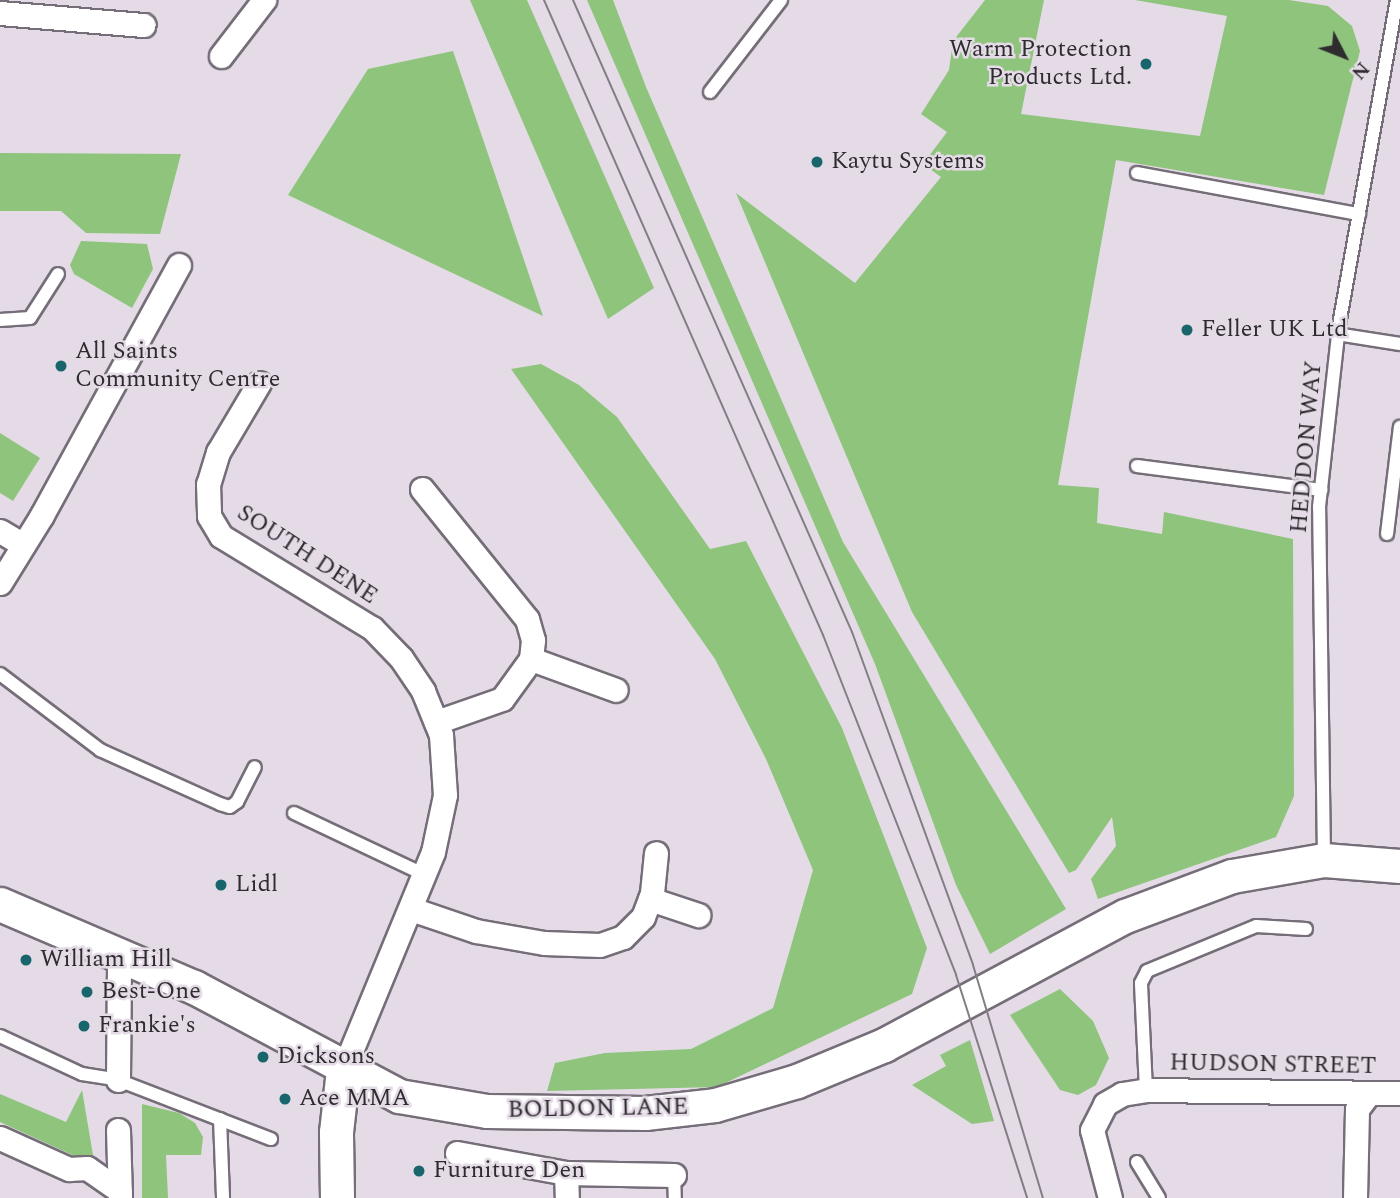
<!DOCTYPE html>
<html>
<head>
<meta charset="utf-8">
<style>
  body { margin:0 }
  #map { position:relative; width:1400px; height:1198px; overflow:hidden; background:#e4dbe7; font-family:Spectral,serif }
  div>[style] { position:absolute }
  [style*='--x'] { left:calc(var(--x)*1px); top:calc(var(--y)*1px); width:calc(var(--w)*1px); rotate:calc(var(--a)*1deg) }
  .green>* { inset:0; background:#8ec47c }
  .roads { filter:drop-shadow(2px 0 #756d78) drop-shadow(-2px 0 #756d78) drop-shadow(0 2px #756d78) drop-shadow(0 -2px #756d78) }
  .lane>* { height:12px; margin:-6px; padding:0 6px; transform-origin:6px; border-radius:6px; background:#fff }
  .street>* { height:23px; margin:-11.5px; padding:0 11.5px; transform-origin:11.5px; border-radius:11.5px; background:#fff }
  .secondary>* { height:33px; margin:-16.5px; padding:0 16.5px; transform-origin:16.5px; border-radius:16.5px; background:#fff }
  .tram>* { height:2px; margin:-1px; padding:0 1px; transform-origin:1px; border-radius:1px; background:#837d85 }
  .dots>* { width:19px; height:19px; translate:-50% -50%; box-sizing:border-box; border:4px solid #e4dbe7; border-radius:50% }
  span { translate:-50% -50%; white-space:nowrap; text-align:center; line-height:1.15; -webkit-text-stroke:5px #e4dbe7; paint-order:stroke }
  .poi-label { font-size:24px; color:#2f2c30 }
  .right { translate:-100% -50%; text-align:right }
  .left { translate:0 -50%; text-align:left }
  .street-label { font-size:24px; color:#2f2c30 }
  .north { position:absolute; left:1309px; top:21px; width:70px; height:70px; -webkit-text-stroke:5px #e4dbe7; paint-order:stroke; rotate:132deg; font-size:19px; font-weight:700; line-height:28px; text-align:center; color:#2f2c30 }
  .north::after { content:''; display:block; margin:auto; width:24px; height:32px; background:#2f2c30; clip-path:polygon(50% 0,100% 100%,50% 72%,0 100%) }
</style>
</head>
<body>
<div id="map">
  <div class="green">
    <i style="clip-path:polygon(470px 0,527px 0,654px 288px,608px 319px)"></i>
    <i style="clip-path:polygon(587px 0,613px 0,646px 87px,843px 542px,1066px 909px,990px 954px,956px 885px,875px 664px)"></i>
    <i style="clip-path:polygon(985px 0,1044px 0,1021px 114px,1200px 136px,1227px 16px,1135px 0,1289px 0,1328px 6px,1352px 26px,1360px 51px,1324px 195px,1116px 160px,1058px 485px,1099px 488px,1097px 523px,1162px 534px,1164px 512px,1293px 539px,1294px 796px,1276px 837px,1098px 899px,1091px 879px,1116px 846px,1112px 817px,1076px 870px,1069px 873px,912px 612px,736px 193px,855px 283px,941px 177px,923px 164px,947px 132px,921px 114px,949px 70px,953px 41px)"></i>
    <i style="clip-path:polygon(453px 51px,543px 316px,288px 195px,368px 69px)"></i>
    <i style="clip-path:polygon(0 153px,181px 154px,160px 234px,86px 233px,61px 211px,0 211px)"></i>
    <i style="clip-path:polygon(81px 241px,147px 244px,153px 269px,132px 308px,74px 274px,70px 265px)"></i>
    <i style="clip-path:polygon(541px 364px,579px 385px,617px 417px,710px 549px,746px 541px,842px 728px,927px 948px,912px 994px,717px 1087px,547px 1091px,555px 1063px,605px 1053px,691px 1049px,773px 1008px,813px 870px,766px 759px,715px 659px,511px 369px)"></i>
    <i style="clip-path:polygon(0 433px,40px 458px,13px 501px,0 493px)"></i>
    <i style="clip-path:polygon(1060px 989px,1093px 1021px,1109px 1058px,1096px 1085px,1078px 1095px,1060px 1090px,1010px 1015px)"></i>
    <i style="clip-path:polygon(970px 1040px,994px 1121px,972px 1124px,912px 1085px,946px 1066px,940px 1055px)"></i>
    <i style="clip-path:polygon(82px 1090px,94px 1161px,90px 1163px,0 1122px,0 1094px,66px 1122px)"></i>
    <i style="clip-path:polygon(142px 1104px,179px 1113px,195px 1123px,203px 1137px,201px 1155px,166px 1155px,168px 1198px,142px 1198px)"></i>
  </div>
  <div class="roads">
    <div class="lane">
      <i style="--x:710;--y:92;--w:116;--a:-52.3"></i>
      <i style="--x:1137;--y:173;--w:226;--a:10.5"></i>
      <i style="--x:0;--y:320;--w:30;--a:-4"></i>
      <i style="--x:30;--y:318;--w:52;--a:-57.5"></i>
      <i style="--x:1337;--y:334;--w:64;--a:9"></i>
      <i style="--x:1137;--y:466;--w:186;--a:7.4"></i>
      <i style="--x:1387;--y:534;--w:108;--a:-83.1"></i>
      <i style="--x:0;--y:674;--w:126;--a:37.2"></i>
      <i style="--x:100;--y:750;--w:132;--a:24.2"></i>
      <i style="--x:220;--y:804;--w:10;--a:17"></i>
      <i style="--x:230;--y:807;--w:9;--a:-36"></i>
      <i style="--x:237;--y:802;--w:39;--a:-63"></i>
      <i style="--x:294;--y:813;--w:145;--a:25.3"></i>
      <i style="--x:1324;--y:858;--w:351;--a:-90.8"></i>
      <i style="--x:1319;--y:507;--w:183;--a:-83.7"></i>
      <i style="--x:1339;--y:325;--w:330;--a:-79.9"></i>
      <i style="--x:0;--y:1036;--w:90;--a:24.9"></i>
      <i style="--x:82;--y:1074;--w:36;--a:9"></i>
      <i style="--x:118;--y:1080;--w:164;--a:21.1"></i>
      <i style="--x:1146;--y:1090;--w:107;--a:-92.7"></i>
      <i style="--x:1141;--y:983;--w:13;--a:-63"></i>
      <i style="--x:1147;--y:971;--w:118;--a:-22.4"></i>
      <i style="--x:1256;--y:926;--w:50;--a:3.4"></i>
      <i style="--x:220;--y:1119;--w:79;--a:87.8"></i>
      <i style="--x:1137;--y:1162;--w:42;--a:58.6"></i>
      <i style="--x:674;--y:1175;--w:23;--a:88"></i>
    </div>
    <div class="street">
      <i style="--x:0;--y:13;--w:144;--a:4.8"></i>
      <i style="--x:221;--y:56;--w:71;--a:-52.5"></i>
      <i style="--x:259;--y:383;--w:80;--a:120.7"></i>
      <i style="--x:218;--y:452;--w:34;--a:107"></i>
      <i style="--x:208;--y:484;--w:32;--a:88"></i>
      <i style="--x:209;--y:516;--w:23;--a:59"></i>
      <i style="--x:221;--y:536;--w:177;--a:31.4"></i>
      <i style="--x:372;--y:628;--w:42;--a:46"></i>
      <i style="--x:401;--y:658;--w:40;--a:56"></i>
      <i style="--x:423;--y:691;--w:48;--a:67.8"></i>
      <i style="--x:441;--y:735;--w:60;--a:86.2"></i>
      <i style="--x:445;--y:795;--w:58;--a:101.9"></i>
      <i style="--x:433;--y:852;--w:236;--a:112.4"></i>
      <i style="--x:422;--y:489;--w:167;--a:51.1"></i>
      <i style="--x:527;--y:619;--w:22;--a:74"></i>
      <i style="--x:533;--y:640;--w:19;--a:96"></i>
      <i style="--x:531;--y:659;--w:49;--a:125.9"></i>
      <i style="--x:502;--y:699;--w:70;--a:160.8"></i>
      <i style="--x:0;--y:531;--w:27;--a:31"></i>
      <i style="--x:0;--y:583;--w:80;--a:-58.3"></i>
      <i style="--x:42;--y:515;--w:285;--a:-61.3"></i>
      <i style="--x:531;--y:659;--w:90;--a:20"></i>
      <i style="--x:650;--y:899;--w:51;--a:18.4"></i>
      <i style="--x:411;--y:909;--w:69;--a:18.7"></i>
      <i style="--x:476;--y:931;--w:69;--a:10"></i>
      <i style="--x:544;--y:943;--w:56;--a:2"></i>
      <i style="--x:600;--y:945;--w:24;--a:-19"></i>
      <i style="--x:623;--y:937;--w:28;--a:-45"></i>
      <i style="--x:643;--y:917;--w:26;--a:-69"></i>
      <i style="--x:652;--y:893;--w:40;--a:-84.3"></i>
      <i style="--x:118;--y:1080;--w:125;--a:-89.5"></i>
      <i style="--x:118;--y:1130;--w:67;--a:88.3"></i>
      <i style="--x:0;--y:1138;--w:76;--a:24.2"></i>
      <i style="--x:69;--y:1169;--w:18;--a:-3"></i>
      <i style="--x:87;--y:1168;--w:40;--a:34.9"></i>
      <i style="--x:457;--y:1153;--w:111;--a:10.4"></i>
      <i style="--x:566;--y:1173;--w:108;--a:1.1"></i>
      <i style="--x:566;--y:1173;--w:25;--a:88"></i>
      <i style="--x:1110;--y:1198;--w:70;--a:-104.8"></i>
      <i style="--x:1092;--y:1130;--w:29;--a:-63"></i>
      <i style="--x:1105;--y:1104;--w:20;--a:-30"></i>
      <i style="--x:1122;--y:1094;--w:24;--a:-9"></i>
      <i style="--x:1146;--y:1090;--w:254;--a:0.7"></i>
      <i style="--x:1355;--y:1198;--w:89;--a:-88.7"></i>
      <i style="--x:1357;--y:1109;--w:20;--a:-53"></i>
    </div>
    <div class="secondary">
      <i style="--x:0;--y:904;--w:211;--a:23.2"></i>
      <i style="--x:194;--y:987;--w:232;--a:28"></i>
      <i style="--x:399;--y:1096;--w:89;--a:9.7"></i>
      <i style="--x:487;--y:1111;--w:158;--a:0.7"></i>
      <i style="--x:645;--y:1113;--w:70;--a:-6.5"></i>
      <i style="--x:715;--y:1105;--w:85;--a:-16.3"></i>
      <i style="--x:797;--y:1081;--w:94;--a:-22.5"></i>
      <i style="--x:884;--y:1045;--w:273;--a:-28.2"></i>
      <i style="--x:1125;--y:916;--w:114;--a:-20.5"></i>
      <i style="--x:1232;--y:876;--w:93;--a:-9.9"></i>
      <i style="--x:1324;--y:860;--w:76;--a:4.5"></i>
      <i style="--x:337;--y:1198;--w:66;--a:-90.9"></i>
      <i style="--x:336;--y:1132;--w:62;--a:-83.6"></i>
    </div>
  </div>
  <div class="tram">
    <i style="--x:544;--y:0;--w:694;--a:66.28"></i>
    <i style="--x:823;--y:635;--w:365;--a:68.6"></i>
    <i style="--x:956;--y:975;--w:234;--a:72.3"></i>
    <i style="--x:573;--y:0;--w:691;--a:66.18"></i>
    <i style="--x:852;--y:632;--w:354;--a:70"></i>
    <i style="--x:973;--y:965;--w:243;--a:73.3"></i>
  </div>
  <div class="dots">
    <i style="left:1146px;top:64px;background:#18666c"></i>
    <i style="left:817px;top:162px;background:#18666c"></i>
    <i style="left:1187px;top:330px;background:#18666c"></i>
    <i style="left:61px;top:366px;background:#18666c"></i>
    <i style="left:221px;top:885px;background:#18666c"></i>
    <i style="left:26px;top:960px;background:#18666c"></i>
    <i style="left:87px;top:992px;background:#18666c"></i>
    <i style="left:84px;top:1026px;background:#18666c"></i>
    <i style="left:263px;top:1057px;background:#18666c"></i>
    <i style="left:285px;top:1099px;background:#18666c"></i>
    <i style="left:419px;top:1171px;background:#18666c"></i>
  </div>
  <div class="poi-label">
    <span class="right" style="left:1132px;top:64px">Warm Protection<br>Products Ltd.</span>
    <span class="left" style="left:831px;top:162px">Kaytu Systems</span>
    <span class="left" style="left:1201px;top:330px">Feller UK Ltd</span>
    <span class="left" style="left:75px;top:366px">All Saints<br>Community Centre</span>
    <span class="left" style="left:235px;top:885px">Lidl</span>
    <span class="left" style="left:40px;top:960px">William Hill</span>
    <span class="left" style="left:101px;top:992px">Best-One</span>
    <span class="left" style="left:98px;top:1026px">Frankie's</span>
    <span class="left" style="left:277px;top:1057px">Dicksons</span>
    <span class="left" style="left:299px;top:1099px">Ace MMA</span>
    <span class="left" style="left:433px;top:1171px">Furniture Den</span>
  </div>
  <div class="street-label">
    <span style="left:1307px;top:447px;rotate:-85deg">HEDDON WAY</span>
    <span style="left:307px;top:555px;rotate:33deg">SOUTH DENE</span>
    <span style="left:1273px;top:1065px;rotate:1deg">HUDSON STREET</span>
    <span style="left:598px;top:1109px;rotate:-1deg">BOLDON LANE</span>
  </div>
  <div class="north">N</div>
</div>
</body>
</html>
